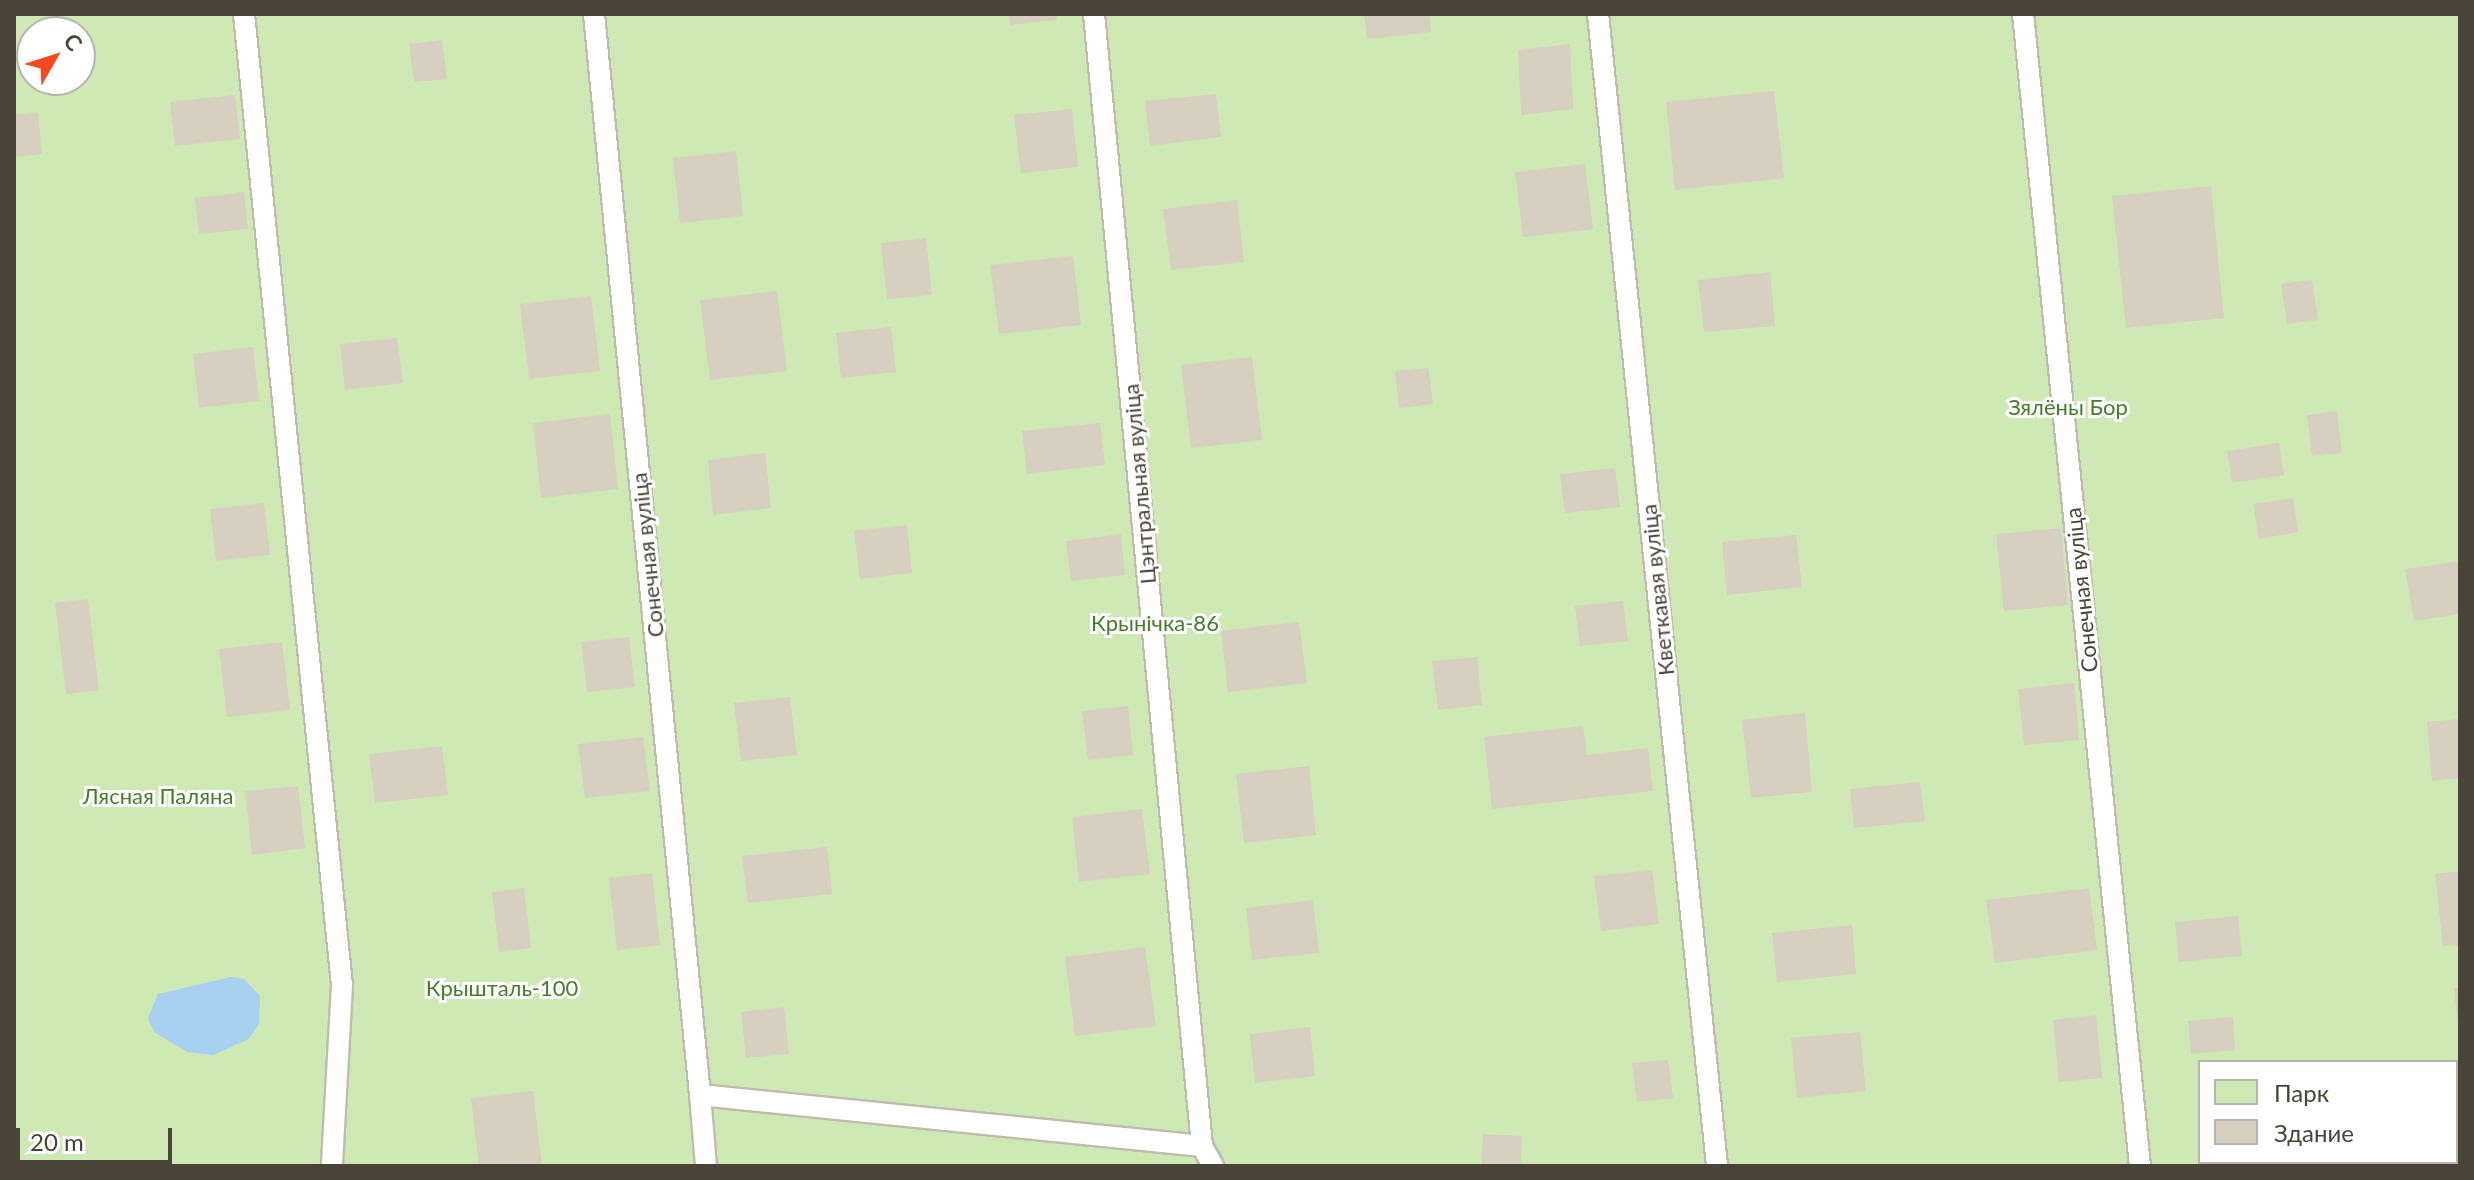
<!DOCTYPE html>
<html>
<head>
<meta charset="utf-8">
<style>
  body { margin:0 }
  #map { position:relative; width:2474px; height:1180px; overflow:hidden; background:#f5f3eb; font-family:Lato,sans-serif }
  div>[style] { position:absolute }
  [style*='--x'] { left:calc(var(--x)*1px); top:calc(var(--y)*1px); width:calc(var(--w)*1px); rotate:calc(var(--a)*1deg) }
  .green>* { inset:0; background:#cfe9b4 }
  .water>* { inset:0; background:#a8d0f1 }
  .building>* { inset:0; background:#d7cfc0 }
  .roads { filter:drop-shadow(2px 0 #c1bbad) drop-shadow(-2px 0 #c1bbad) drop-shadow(0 2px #c1bbad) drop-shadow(0 -2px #c1bbad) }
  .service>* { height:20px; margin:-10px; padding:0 10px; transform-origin:10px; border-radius:10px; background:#fff }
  span { translate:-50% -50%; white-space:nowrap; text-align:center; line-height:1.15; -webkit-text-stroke:6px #fff; paint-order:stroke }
  .park-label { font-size:22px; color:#467d2a }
  .street-label { font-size:22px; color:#4a4438 }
  .frame { position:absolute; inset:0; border:16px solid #4a4438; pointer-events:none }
  .legend { position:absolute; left:2198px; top:1060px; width:260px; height:104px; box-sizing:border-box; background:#fff; border:2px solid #b7b4af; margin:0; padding:10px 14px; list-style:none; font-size:24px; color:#4a4438 }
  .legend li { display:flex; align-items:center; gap:16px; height:40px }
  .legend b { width:40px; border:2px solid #b7b4af }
  .north { position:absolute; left:16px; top:16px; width:80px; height:80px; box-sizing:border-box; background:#fff; border:2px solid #b7b4af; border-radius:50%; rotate:51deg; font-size:22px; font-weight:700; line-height:32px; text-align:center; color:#4a4438 }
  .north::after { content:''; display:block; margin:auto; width:28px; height:36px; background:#fa491d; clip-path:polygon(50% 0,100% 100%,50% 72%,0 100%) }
  .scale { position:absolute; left:16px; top:1128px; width:156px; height:36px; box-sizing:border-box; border:4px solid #4a4438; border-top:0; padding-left:10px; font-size:24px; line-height:28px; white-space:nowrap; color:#4a4438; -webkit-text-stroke:6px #fff; paint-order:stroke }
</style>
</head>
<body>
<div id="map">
  <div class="green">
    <i style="clip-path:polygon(evenodd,14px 14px,2460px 14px,2460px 1166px,14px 1166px,14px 14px,32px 32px,80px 32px,80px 80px,32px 80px,32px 32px,14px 14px,2200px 1062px,2456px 1062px,2456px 1162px,2200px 1162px,2200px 1062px)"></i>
  </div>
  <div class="water">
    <i style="clip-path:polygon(231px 977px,244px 979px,260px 996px,259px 1024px,249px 1039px,213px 1055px,187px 1052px,154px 1032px,148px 1018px,158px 994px)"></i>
  </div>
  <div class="building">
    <i style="clip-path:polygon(1009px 14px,1056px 14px,1057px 20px,1010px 25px)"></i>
    <i style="clip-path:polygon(1364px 14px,1429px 14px,1431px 32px,1367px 39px)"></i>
    <i style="clip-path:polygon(442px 40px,447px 79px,414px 82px,409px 44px)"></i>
    <i style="clip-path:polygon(1570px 44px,1573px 109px,1521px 115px,1518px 50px)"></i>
    <i style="clip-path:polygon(1774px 91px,1784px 178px,1675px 190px,1666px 102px)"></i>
    <i style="clip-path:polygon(1216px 94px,1221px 137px,1150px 146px,1145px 101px)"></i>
    <i style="clip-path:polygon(235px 95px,240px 139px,175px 146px,170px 102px)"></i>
    <i style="clip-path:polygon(1072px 109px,1078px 167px,1021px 173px,1014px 115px)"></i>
    <i style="clip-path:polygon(38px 112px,42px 154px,14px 157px,14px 115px)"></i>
    <i style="clip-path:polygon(736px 151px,743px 216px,680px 223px,673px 158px)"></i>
    <i style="clip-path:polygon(1585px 164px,1593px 229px,1523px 237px,1515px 172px)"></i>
    <i style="clip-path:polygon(2211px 186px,2224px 318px,2126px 328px,2112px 196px)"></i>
    <i style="clip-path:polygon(244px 192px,248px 229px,199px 234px,195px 198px)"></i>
    <i style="clip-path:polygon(1237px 200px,1244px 262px,1171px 270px,1163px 209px)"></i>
    <i style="clip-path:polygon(926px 238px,932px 295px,887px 299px,881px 243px)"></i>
    <i style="clip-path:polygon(1073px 256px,1081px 325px,999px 334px,990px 265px)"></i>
    <i style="clip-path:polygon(1770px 272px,1775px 326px,1704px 332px,1698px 280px)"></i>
    <i style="clip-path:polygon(2312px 280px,2318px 320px,2287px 324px,2281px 284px)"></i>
    <i style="clip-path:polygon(777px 291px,787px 371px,710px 380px,700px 300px)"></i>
    <i style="clip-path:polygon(591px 296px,600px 371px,529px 379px,520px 304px)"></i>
    <i style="clip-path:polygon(891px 327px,896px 372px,841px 378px,836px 333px)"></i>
    <i style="clip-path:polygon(397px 338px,403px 383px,345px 390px,340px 344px)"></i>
    <i style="clip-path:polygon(253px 347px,259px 401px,199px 408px,193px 354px)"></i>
    <i style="clip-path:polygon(1252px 357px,1262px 440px,1191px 448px,1181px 365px)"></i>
    <i style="clip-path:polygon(1428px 368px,1433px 404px,1399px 408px,1395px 371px)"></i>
    <i style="clip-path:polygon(2337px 411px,2342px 453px,2312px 456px,2307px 415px)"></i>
    <i style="clip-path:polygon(610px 414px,618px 489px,541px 498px,533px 423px)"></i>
    <i style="clip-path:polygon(1100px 423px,1105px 465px,1027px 474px,1022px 431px)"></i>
    <i style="clip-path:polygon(2279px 443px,2284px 475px,2232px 483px,2227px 451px)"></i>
    <i style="clip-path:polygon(765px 453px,771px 508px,713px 515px,708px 460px)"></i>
    <i style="clip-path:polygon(1615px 468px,1620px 507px,1565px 513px,1560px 474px)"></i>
    <i style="clip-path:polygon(2293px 498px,2298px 532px,2259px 539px,2253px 504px)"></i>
    <i style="clip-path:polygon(264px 503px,270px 555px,216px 561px,210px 509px)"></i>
    <i style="clip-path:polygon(907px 525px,912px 573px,860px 579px,854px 531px)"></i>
    <i style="clip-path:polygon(2061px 528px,2068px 605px,2004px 611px,1996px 534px)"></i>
    <i style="clip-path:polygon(1121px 534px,1125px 575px,1071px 581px,1066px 541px)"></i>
    <i style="clip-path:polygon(1796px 535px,1802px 587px,1727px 595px,1722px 542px)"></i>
    <i style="clip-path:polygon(2460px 561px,2460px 614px,2414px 621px,2405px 569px)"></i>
    <i style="clip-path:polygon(88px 599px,99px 690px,66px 694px,55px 603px)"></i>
    <i style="clip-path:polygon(1623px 601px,1628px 641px,1580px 646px,1575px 606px)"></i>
    <i style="clip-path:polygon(1299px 622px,1307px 683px,1228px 692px,1221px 631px)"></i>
    <i style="clip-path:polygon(629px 637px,635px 687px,587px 692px,581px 642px)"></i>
    <i style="clip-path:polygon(282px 642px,290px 710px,227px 717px,219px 649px)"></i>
    <i style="clip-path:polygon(1477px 657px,1482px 705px,1438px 710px,1432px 661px)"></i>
    <i style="clip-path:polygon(2074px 683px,2079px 740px,2024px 745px,2018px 689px)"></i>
    <i style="clip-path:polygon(790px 697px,797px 755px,741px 761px,734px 703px)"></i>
    <i style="clip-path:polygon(1128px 706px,1133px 755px,1088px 760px,1082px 711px)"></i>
    <i style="clip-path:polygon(1805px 713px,1812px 792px,1751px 798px,1742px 720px)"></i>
    <i style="clip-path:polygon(2460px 719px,2460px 778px,2432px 781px,2427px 722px)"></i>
    <i style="clip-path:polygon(1583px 726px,1587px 755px,1648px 748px,1653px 791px,1492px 809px,1484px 737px)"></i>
    <i style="clip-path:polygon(643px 737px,650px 791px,585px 798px,578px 744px)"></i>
    <i style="clip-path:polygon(442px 746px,448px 795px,375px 803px,369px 754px)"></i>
    <i style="clip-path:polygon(1309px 766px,1316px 835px,1244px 843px,1236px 774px)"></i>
    <i style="clip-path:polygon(1920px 782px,1925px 821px,1854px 828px,1850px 789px)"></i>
    <i style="clip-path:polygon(298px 786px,305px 848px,252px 855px,245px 791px)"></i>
    <i style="clip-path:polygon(1142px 809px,1150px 874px,1079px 882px,1072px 817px)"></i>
    <i style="clip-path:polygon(827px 847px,832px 894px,748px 903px,742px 856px)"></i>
    <i style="clip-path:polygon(1652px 870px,1659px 924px,1601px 931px,1594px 876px)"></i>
    <i style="clip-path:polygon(2460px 871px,2460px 945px,2443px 946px,2435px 874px)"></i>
    <i style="clip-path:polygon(652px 873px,660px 945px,617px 950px,609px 878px)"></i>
    <i style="clip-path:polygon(524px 888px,531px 948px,499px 952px,492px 892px)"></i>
    <i style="clip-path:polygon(2089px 888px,2097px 950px,1995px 963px,1986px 900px)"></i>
    <i style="clip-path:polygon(1313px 900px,1319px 953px,1252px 960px,1246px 908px)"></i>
    <i style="clip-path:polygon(2238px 916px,2242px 956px,2179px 962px,2175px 922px)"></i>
    <i style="clip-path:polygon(1852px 925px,1856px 974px,1777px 982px,1772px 933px)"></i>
    <i style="clip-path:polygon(1145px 947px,1156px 1026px,1075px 1036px,1065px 957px)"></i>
    <i style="clip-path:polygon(2454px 988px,2460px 988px,2460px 1025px,2458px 1025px)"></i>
    <i style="clip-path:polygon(784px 1007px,789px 1054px,746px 1058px,741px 1012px)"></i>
    <i style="clip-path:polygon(2096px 1015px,2102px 1078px,2059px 1082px,2053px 1020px)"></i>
    <i style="clip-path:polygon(2233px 1017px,2235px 1050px,2191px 1054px,2188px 1021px)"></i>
    <i style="clip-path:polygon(1310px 1027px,1315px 1076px,1255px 1083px,1250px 1034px)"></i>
    <i style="clip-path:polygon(1860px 1032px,1866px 1091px,1797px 1098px,1791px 1038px)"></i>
    <i style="clip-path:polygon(1668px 1060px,1673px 1098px,1637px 1102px,1632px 1063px)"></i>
    <i style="clip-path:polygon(533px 1091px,542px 1166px,479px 1166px,471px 1098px)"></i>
    <i style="clip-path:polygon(1483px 1134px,1522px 1136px,1521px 1166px,1481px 1166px)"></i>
  </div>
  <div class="roads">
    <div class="service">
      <i style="--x:244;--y:14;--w:976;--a:84.24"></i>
      <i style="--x:342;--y:985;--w:181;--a:93.2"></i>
      <i style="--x:594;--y:14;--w:1086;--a:84.4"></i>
      <i style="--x:1094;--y:14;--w:1137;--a:84.55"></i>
      <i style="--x:1598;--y:14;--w:1158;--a:84.1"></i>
      <i style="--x:2023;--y:14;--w:1158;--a:84.2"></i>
      <i style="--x:706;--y:1166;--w:71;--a:-94.8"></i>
      <i style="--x:700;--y:1095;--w:505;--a:5.8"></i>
      <i style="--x:1202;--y:1146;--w:23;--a:61"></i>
    </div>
  </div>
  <div class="park-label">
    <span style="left:2068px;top:407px">Зялёны Бор</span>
    <span style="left:1155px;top:623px">Крынічка-86</span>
    <span style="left:158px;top:796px">Лясная Паляна</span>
    <span style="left:502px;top:988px">Крышталь-100</span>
  </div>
  <div class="street-label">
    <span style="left:1139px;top:484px;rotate:-95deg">Цэнтральная вуліца</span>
    <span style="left:647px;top:555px;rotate:-96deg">Сонечная вуліца</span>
    <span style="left:1657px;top:590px;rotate:-96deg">Кветкавая вуліца</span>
    <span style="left:2081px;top:590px;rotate:-96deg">Сонечная вуліца</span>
  </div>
  <div class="frame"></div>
  <ul class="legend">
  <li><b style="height:22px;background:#cfe9b4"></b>Парк</li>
  <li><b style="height:22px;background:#d7cfc0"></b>Здание</li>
  </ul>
  <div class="north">С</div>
  <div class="scale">20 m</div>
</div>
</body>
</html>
